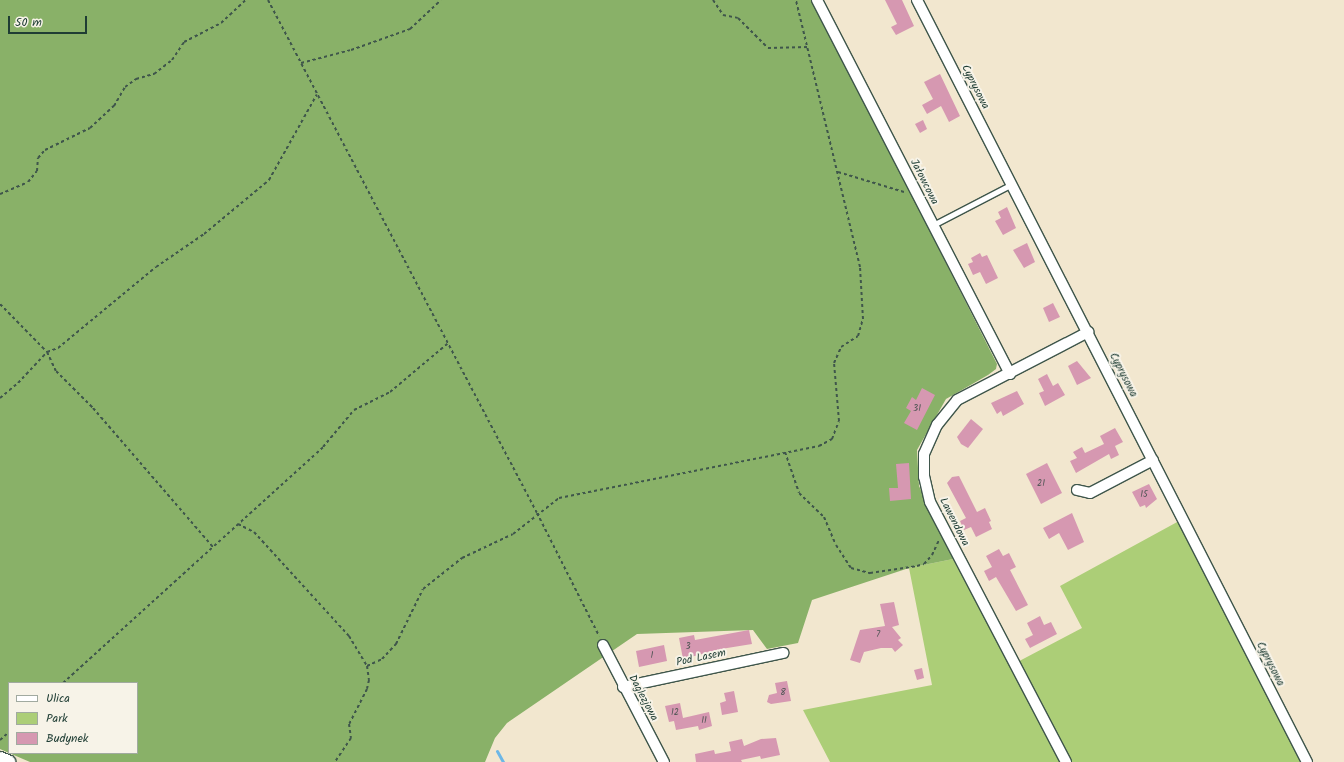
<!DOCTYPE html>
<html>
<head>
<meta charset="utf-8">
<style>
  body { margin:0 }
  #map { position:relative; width:1344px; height:762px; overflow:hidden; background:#f2e7cf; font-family:Kalam,sans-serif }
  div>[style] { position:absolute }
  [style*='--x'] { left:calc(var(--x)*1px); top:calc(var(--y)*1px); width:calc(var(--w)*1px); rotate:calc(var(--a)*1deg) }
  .green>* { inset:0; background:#acce77 }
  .forest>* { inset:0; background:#89b168 }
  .stream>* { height:3px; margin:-1.5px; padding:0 1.5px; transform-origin:1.5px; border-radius:1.5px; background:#6db7e6 }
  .building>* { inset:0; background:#d698b1 }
  .path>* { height:2px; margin-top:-1px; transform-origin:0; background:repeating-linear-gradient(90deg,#3f564b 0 3px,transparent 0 6px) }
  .roads { filter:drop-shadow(1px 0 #3f564b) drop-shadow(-1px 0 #3f564b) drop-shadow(0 1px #3f564b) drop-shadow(0 -1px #3f564b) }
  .lane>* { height:5px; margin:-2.5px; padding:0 2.5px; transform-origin:2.5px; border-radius:2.5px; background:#fff }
  .street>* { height:10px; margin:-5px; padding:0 5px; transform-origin:5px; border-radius:5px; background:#fff }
  .secondary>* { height:14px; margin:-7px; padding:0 7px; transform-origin:7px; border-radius:7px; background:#fff }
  span { translate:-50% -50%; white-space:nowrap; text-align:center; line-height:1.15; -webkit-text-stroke:4px #f7f3e8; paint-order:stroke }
  .number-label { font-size:9px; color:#4d5453 }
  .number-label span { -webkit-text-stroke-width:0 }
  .street-label { font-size:11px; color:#1f3d34 }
  .legend { position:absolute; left:8px; top:682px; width:130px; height:72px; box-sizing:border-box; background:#f7f3e8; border:1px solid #a1aaa0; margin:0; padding:5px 7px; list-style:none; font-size:12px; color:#1f3d34 }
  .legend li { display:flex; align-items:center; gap:8px; height:20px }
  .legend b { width:20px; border:1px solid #a1aaa0 }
  .scale { position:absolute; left:8px; top:16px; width:79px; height:18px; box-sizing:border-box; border:2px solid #1f3d34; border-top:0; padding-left:5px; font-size:12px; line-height:14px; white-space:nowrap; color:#1f3d34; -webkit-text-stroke:3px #f7f3e8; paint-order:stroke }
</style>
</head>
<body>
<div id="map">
  <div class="green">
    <i style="clip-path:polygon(1179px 521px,1302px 762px,830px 762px,803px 710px,932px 685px,909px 568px,953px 559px,1010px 666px,1082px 628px,1060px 586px)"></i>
  </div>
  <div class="forest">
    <i style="clip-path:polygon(0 0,813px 0,997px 364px,996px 369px,988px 375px,946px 399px,917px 450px,919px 486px,953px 559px,909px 568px,812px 600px,798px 643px,767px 649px,753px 630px,637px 634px,507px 723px,495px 738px,485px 762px,30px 762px,9px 753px,137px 753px,137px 683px,9px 683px,9px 753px,0 749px)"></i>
  </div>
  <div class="stream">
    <i style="--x:497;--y:751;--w:13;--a:61"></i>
  </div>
  <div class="building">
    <i style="clip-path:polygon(885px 0,902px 0,914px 26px,896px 35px,891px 27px,897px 24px)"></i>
    <i style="clip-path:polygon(940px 74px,960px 116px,949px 122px,941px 106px,927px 114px,922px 105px,933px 99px,924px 82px)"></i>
    <i style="clip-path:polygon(923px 120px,927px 129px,920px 133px,915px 124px)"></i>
    <i style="clip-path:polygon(1007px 207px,1016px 228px,1003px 235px,995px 221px,1001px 218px,998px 212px)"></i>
    <i style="clip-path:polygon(1027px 243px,1035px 262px,1024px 268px,1013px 250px)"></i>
    <i style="clip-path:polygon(980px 253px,982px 257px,987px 255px,998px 278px,986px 284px,980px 272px,973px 275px,968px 264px,973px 262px,971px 258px)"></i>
    <i style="clip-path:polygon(1053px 303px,1060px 317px,1049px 322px,1043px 308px)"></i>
    <i style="clip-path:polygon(1077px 361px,1091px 378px,1077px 385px,1068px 366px)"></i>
    <i style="clip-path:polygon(1047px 374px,1053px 386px,1058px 383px,1065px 395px,1045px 406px,1039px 393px,1044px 391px,1038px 379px)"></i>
    <i style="clip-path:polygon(922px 388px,935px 395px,917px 430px,904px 423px,911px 411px,906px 408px,912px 397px,916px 400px)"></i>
    <i style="clip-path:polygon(1017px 391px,1024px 404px,1003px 416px,1001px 411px,997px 414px,991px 403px)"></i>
    <i style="clip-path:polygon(971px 419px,983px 429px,968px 448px,961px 444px,957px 437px)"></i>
    <i style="clip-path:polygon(1115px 428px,1123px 442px,1115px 446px,1119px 455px,1111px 459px,1109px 454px,1076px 473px,1070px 461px,1077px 458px,1073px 452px,1082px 447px,1085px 453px,1104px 444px,1100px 436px)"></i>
    <i style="clip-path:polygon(909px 463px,911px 499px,890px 501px,889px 488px,898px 488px,896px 464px)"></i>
    <i style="clip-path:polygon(1047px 463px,1062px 493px,1041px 504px,1026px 474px)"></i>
    <i style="clip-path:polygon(959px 476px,977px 512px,985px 508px,991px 521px,989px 522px,992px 529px,976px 537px,971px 527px,964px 530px,960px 521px,966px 518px,947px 483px,952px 477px)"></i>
    <i style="clip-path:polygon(1149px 484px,1157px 499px,1146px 508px,1145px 505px,1140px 507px,1132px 492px)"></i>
    <i style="clip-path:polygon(1072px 513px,1084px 542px,1068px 550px,1059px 533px,1049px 539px,1043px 528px)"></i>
    <i style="clip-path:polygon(999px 549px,1003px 556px,1009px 553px,1016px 567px,1010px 570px,1028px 605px,1016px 611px,996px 577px,989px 581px,984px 571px,992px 567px,986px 556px)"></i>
    <i style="clip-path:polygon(894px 602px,899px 625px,892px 627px,901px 638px,898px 640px,903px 645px,895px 652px,892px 648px,881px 648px,864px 652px,860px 663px,850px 660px,860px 630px,885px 626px,880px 604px)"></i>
    <i style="clip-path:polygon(1040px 616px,1044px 625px,1051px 622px,1057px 634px,1030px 648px,1025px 639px,1033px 635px,1027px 623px)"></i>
    <i style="clip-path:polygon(749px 630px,752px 644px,721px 649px,683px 659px,679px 638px,694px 635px,695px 640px)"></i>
    <i style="clip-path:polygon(664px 645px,667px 661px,639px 667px,636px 651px)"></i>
    <i style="clip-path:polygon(922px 668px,924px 678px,917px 680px,914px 670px)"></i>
    <i style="clip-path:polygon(787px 681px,791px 701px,771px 704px,767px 702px,769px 695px,777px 693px,775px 683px)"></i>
    <i style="clip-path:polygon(734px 691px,738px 712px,722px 715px,720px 703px,726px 701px,724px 693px)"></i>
    <i style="clip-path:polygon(680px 703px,683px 718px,709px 712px,712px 726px,699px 730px,698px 726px,676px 730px,674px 721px,669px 722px,665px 706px)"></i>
    <i style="clip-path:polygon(776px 738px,780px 755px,761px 759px,760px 756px,741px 760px,742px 762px,696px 762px,695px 754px,714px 750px,715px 754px,731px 751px,729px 742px,742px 739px,744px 746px,761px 739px)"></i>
  </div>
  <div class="path">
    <i style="--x:268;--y:0;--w:579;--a:62.33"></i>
    <i style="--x:537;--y:513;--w:138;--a:63.2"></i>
    <i style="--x:713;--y:0;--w:18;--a:56"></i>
    <i style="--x:723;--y:15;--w:15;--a:11"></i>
    <i style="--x:738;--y:18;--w:42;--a:45"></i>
    <i style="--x:768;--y:48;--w:40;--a:-1.4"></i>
    <i style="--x:301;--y:63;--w:52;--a:-14.6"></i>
    <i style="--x:351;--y:50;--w:63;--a:-19.6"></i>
    <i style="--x:410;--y:29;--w:42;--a:-43.1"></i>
    <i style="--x:838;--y:172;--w:69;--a:16.9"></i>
    <i style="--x:0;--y:194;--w:30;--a:-23"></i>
    <i style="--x:28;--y:182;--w:14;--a:-51"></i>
    <i style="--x:37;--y:171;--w:13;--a:-86"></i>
    <i style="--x:38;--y:158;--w:11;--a:-49"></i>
    <i style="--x:45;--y:150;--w:50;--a:-26.1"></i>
    <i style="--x:90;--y:128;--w:33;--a:-43"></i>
    <i style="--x:114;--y:106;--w:22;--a:-60"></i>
    <i style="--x:125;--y:87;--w:14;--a:-36"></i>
    <i style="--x:136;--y:79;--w:19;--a:-16"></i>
    <i style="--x:154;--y:74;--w:23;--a:-38"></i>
    <i style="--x:172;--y:60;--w:22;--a:-56"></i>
    <i style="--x:184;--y:42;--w:42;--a:-27.2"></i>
    <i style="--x:221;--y:23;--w:34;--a:-43"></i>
    <i style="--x:0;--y:304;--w:67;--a:45.6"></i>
    <i style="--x:47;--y:352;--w:21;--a:65"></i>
    <i style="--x:56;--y:371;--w:52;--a:45"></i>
    <i style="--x:93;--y:408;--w:184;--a:49.2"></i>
    <i style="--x:0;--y:398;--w:23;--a:-40"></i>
    <i style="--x:18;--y:383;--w:42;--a:-46.9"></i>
    <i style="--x:47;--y:352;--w:12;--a:-20"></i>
    <i style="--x:58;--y:348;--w:127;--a:-39.6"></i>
    <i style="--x:156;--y:267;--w:58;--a:-34.5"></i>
    <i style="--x:204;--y:234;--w:85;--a:-39.7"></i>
    <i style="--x:269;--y:180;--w:98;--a:-60.8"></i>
    <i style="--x:785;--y:452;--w:43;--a:71.1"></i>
    <i style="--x:799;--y:493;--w:35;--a:44"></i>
    <i style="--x:824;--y:517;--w:30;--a:67"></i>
    <i style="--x:836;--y:545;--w:27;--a:57"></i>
    <i style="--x:851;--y:568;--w:20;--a:15"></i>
    <i style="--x:870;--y:573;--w:48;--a:-8.5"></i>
    <i style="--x:917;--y:566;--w:7;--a:-16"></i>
    <i style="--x:924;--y:564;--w:12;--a:-48"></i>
    <i style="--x:932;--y:555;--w:17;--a:-65"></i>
    <i style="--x:238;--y:524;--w:18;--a:27"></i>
    <i style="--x:254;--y:532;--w:141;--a:47.6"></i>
    <i style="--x:349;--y:636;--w:35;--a:59"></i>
    <i style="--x:367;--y:666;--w:14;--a:82"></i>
    <i style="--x:369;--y:680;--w:9;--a:103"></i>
    <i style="--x:367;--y:689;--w:39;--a:117"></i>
    <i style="--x:349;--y:724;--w:14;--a:82"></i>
    <i style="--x:351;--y:738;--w:29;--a:124"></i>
    <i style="--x:367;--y:666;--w:17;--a:-25"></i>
    <i style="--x:382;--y:659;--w:21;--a:-47"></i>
    <i style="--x:396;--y:644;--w:61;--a:-63.9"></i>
    <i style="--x:423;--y:589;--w:50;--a:-38.5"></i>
    <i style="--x:462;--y:558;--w:56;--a:-25.2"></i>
    <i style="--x:513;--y:534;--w:58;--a:-38"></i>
    <i style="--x:559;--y:498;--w:265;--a:-11.3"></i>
    <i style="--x:819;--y:446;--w:15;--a:-28"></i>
    <i style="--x:832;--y:439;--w:19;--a:-69"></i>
    <i style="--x:839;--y:421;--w:58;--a:-94.9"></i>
    <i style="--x:834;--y:363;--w:17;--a:-66"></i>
    <i style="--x:841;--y:347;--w:20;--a:-33"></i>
    <i style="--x:858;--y:336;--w:18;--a:-74"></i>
    <i style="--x:863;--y:319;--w:52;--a:-93.3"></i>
    <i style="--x:860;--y:267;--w:275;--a:-103.5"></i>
    <i style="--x:63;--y:683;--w:351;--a:-42.2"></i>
    <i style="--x:323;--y:447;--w:48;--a:-50"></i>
    <i style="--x:354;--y:410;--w:40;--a:-26.6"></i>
    <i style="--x:390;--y:392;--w:75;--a:-40.1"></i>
    <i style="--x:0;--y:740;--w:12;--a:-42"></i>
  </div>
  <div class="roads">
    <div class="lane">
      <i style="--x:933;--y:225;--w:89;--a:-27.4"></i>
    </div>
    <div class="street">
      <i style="--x:817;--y:0;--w:421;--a:62.7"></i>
      <i style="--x:917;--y:0;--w:856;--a:62.9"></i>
      <i style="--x:1077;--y:490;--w:13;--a:13"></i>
      <i style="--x:1090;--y:493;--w:71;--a:-27.6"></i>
      <i style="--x:603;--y:645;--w:132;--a:62.5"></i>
      <i style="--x:623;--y:687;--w:164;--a:-12"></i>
      <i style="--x:1066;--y:762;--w:293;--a:-117.6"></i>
      <i style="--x:930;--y:502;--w:26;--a:-103"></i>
      <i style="--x:924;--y:477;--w:23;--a:-90"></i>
      <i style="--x:924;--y:454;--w:32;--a:-66"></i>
      <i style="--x:937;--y:425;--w:32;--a:-51"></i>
      <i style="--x:957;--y:400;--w:148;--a:-27.4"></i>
    </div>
    <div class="secondary">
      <i style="--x:0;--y:759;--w:9;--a:21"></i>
    </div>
  </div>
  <div class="number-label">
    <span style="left:917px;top:409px">31</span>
    <span style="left:1041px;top:484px">21</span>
    <span style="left:1144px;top:495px">15</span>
    <span style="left:878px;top:635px">7</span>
    <span style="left:688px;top:647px">3</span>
    <span style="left:652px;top:656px">1</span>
    <span style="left:783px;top:693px">8</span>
    <span style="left:675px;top:713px">12</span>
    <span style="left:704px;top:721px">11</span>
  </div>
  <div class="street-label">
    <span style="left:975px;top:87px;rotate:63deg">Cyprysowa</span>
    <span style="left:924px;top:182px;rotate:63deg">Jałowcowa</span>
    <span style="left:1123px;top:375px;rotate:63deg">Cyprysowa</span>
    <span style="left:954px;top:522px;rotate:63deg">Lawendowa</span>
    <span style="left:701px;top:658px;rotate:-12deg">Pod Lasem</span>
    <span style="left:1270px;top:664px;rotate:63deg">Cyprysowa</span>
    <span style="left:643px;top:698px;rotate:62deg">Daglezjowa</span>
  </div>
  <ul class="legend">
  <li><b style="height:5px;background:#fff"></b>Ulica</li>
  <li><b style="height:11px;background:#acce77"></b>Park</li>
  <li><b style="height:11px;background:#d698b1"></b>Budynek</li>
  </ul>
  <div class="scale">50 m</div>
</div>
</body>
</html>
